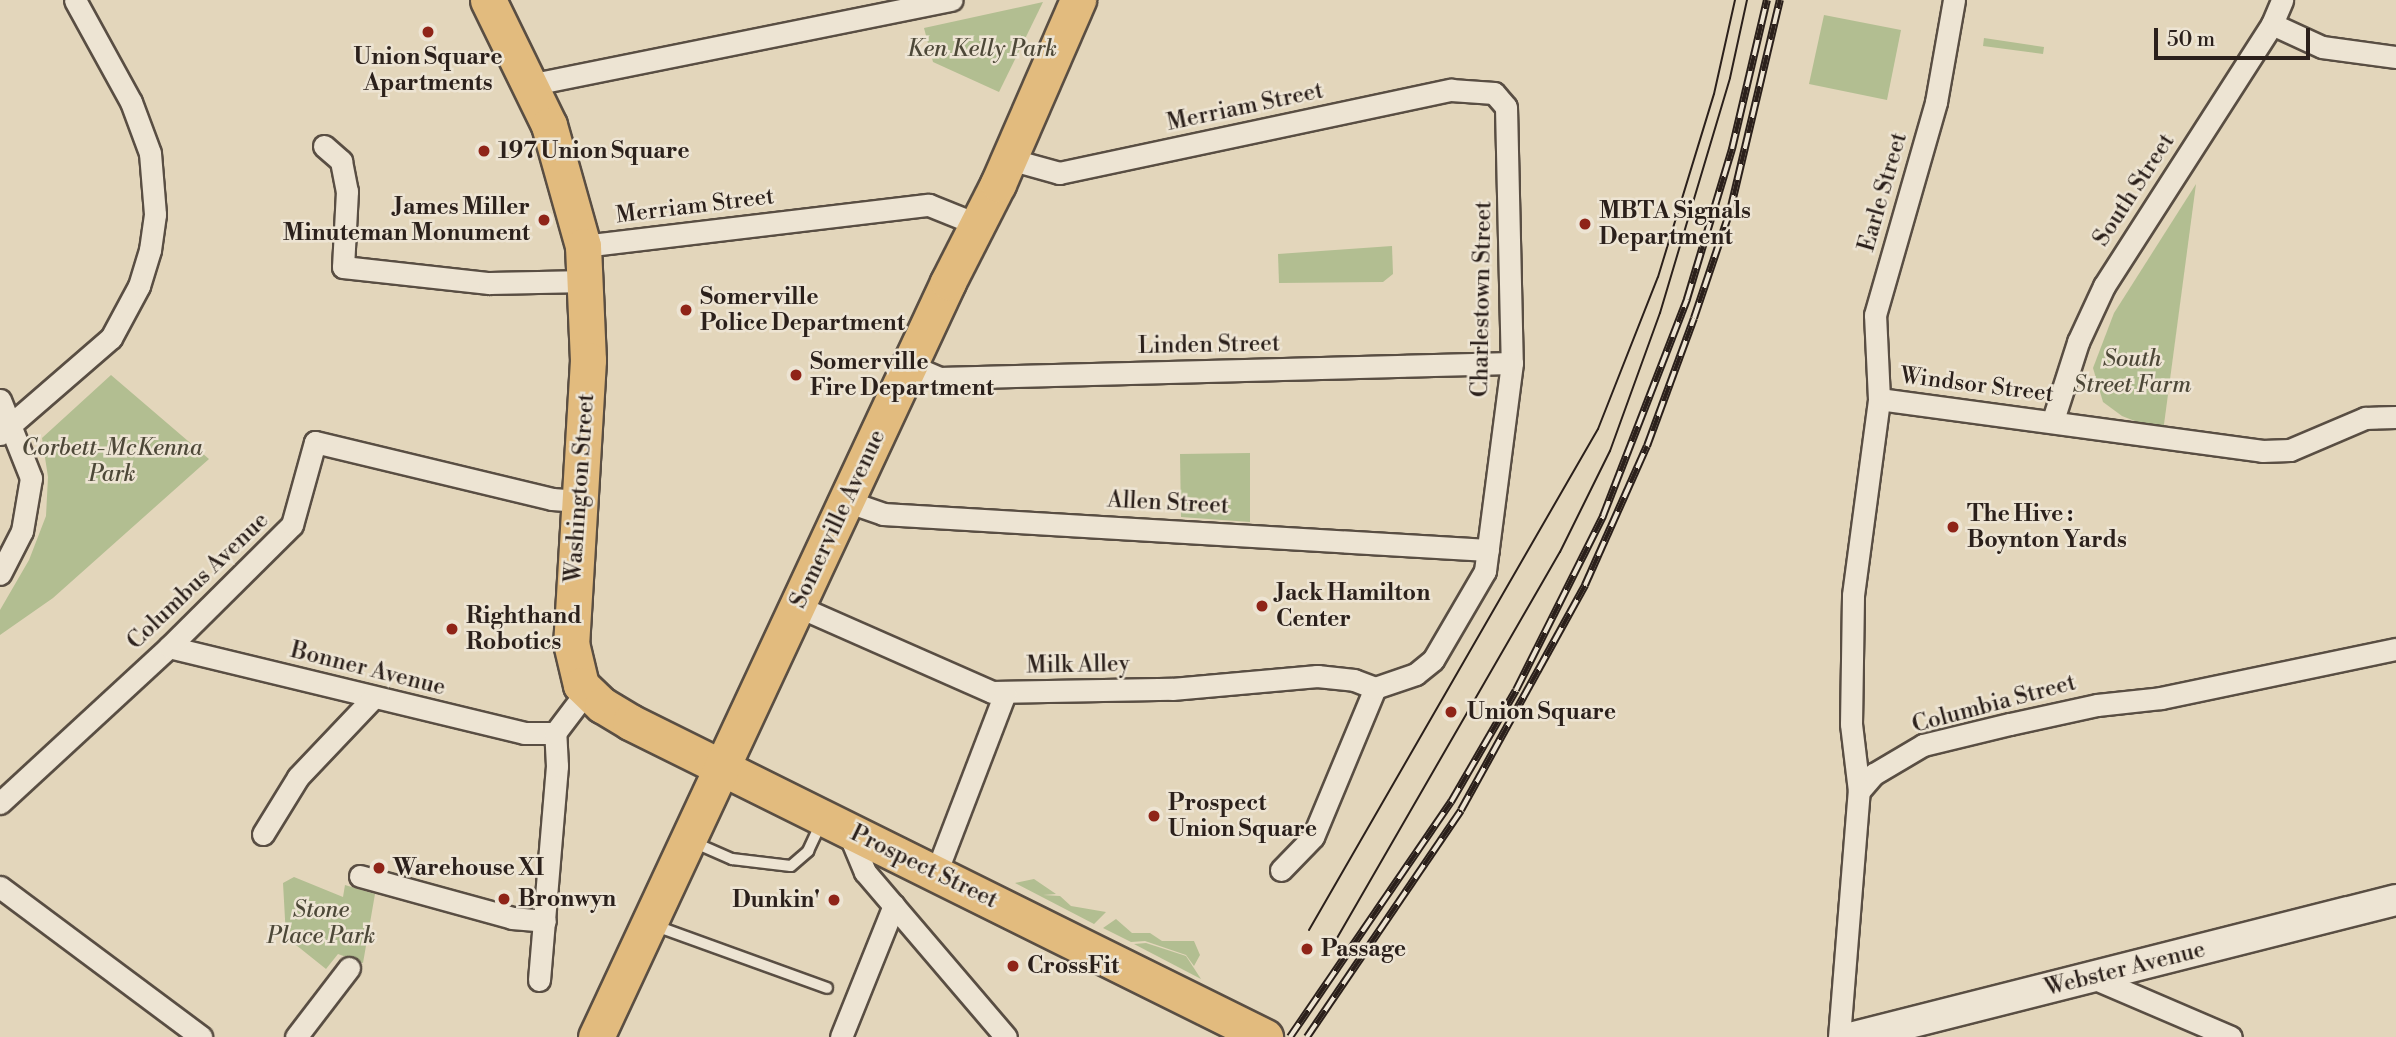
<!DOCTYPE html>
<html>
<head>
<meta charset="utf-8">
<style>
  body { margin:0 }
  #map { position:relative; width:2396px; height:1037px; overflow:hidden; background:#e3d6bb; font-family:"Libre Bodoni",serif }
  div>[style] { position:absolute }
  [style*='--x'] { left:calc(var(--x)*1px); top:calc(var(--y)*1px); width:calc(var(--w)*1px); rotate:calc(var(--a)*1deg) }
  .green>* { inset:0; background:#b2be91 }
  .roads { filter:drop-shadow(2px 0 #594e43) drop-shadow(-2px 0 #594e43) drop-shadow(0 2px #594e43) drop-shadow(0 -2px #594e43) }
  .lane>* { height:10px; margin:-5px; padding:0 5px; transform-origin:5px; border-radius:5px; background:#ede4d3 }
  .street>* { height:21px; margin:-10.5px; padding:0 10.5px; transform-origin:10.5px; border-radius:10.5px; background:#ede4d3 }
  .secondary>* { height:30px; margin:-15px; padding:0 15px; transform-origin:15px; border-radius:15px; background:#ede4d3 }
  .primary>* { height:35px; margin:-17.5px; padding:0 17.5px; transform-origin:17.5px; border-radius:17.5px; background:#e2bb7e }
  .tram>* { height:2px; margin:-1px; padding:0 1px; transform-origin:1px; border-radius:1px; background:#2b201b }
  .rail>* { height:8px; margin-top:-4px; transform-origin:0; background:repeating-linear-gradient(90deg,#ede4d3 0 16px,#2b201b 0 32px); box-sizing:border-box; border-block:2px solid #2b201b }
  .dots>* { width:19px; height:19px; translate:-50% -50%; box-sizing:border-box; border:4px solid #ede4d3; border-radius:50% }
  span { translate:-50% -50%; white-space:nowrap; text-align:center; line-height:1.15; -webkit-text-stroke:5px #ede4d3; paint-order:stroke }
  .park-label { font-size:23px; color:#4d4838; font-style:italic }
  .poi-label { font-size:23px; color:#2b201b; font-weight:700 }
  .left { translate:0 -50%; text-align:left }
  .right { translate:-100% -50%; text-align:right }
  .street-label { font-size:23px; color:#2b201b }
  .scale { position:absolute; left:2154px; top:28px; width:156px; height:32px; box-sizing:border-box; border:4px solid #2b201b; border-top:0; padding-left:9px; font-size:21px; line-height:24px; white-space:nowrap; color:#2b201b; -webkit-text-stroke:5px #ede4d3; paint-order:stroke }
</style>
</head>
<body>
<div id="map">
  <div class="green">
    <i style="clip-path:polygon(1043px 2px,999px 92px,933px 62px,924px 28px)"></i>
    <i style="clip-path:polygon(1824px 15px,1901px 30px,1887px 100px,1809px 84px)"></i>
    <i style="clip-path:polygon(1984px 38px,2044px 47px,2043px 54px,1983px 46px)"></i>
    <i style="clip-path:polygon(2196px 184px,2163px 432px,2122px 416px,2103px 402px,2093px 368px,2114px 313px)"></i>
    <i style="clip-path:polygon(1392px 246px,1393px 274px,1383px 282px,1279px 283px,1278px 254px)"></i>
    <i style="clip-path:polygon(111px 375px,209px 459px,53px 598px,0 635px,0 610px,29px 560px,46px 516px,48px 477px,42px 438px)"></i>
    <i style="clip-path:polygon(1250px 453px,1250px 522px,1181px 517px,1180px 454px)"></i>
    <i style="clip-path:polygon(294px 877px,343px 897px,345px 885px,375px 894px,363px 963px,338px 954px,326px 969px,286px 937px,283px 883px)"></i>
    <i style="clip-path:polygon(1034px 879px,1056px 894px,1043px 895px,1060px 896px,1071px 906px,1106px 912px,1094px 924px,1015px 883px)"></i>
    <i style="clip-path:polygon(1116px 919px,1132px 933px,1150px 933px,1162px 941px,1194px 941px,1200px 955px,1194px 966px,1186px 955px,1145px 941px,1131px 942px,1103px 928px)"></i>
    <i style="clip-path:polygon(1146px 943px,1186px 956px,1201px 979px,1134px 944px)"></i>
  </div>
  <div class="roads">
    <div class="lane">
      <i style="--x:693;--y:842;--w:43;--a:23.6"></i>
      <i style="--x:732;--y:859;--w:59;--a:6.8"></i>
      <i style="--x:791;--y:866;--w:23;--a:-41"></i>
      <i style="--x:808;--y:851;--w:31;--a:-65"></i>
      <i style="--x:653;--y:925;--w:185;--a:19.9"></i>
    </div>
    <div class="street">
      <i style="--x:2272;--y:24;--w:55;--a:24.7"></i>
      <i style="--x:2322;--y:47;--w:75;--a:7.7"></i>
      <i style="--x:529;--y:85;--w:431;--a:-11.4"></i>
      <i style="--x:324;--y:146;--w:23;--a:41"></i>
      <i style="--x:341;--y:161;--w:31;--a:79"></i>
      <i style="--x:347;--y:191;--w:76;--a:93"></i>
      <i style="--x:343;--y:267;--w:147;--a:6.3"></i>
      <i style="--x:489;--y:283;--w:98;--a:-1.2"></i>
      <i style="--x:1009;--y:159;--w:52;--a:15.6"></i>
      <i style="--x:1059;--y:173;--w:401;--a:-12"></i>
      <i style="--x:1451;--y:90;--w:43;--a:4"></i>
      <i style="--x:1494;--y:93;--w:18;--a:49"></i>
      <i style="--x:1506;--y:107;--w:256;--a:88.7"></i>
      <i style="--x:1512;--y:363;--w:210;--a:97.4"></i>
      <i style="--x:1485;--y:571;--w:103;--a:120.3"></i>
      <i style="--x:1433;--y:660;--w:22;--a:141"></i>
      <i style="--x:1416;--y:674;--w:43;--a:161.1"></i>
      <i style="--x:1375;--y:688;--w:161;--a:112.6"></i>
      <i style="--x:1313;--y:837;--w:46;--a:134.1"></i>
      <i style="--x:583;--y:246;--w:348;--a:-6.8"></i>
      <i style="--x:929;--y:205;--w:51;--a:22"></i>
      <i style="--x:909;--y:365;--w:33;--a:23"></i>
      <i style="--x:939;--y:378;--w:573;--a:-1.5"></i>
      <i style="--x:1879;--y:399;--w:387;--a:7.7"></i>
      <i style="--x:2262;--y:451;--w:28;--a:-2"></i>
      <i style="--x:2290;--y:450;--w:82;--a:-23.1"></i>
      <i style="--x:2365;--y:418;--w:31;--a:-2"></i>
      <i style="--x:0;--y:400;--w:84;--a:68.3"></i>
      <i style="--x:31;--y:478;--w:54;--a:99.6"></i>
      <i style="--x:22;--y:531;--w:48;--a:117.1"></i>
      <i style="--x:2053;--y:420;--w:82;--a:-72.2"></i>
      <i style="--x:2078;--y:342;--w:62;--a:-65.1"></i>
      <i style="--x:2104;--y:286;--w:311;--a:-57.3"></i>
      <i style="--x:2272;--y:24;--w:26;--a:-67"></i>
      <i style="--x:0;--y:434;--w:147;--a:-40.9"></i>
      <i style="--x:111;--y:338;--w:59;--a:-61.7"></i>
      <i style="--x:139;--y:286;--w:38;--a:-73"></i>
      <i style="--x:150;--y:250;--w:36;--a:-82"></i>
      <i style="--x:155;--y:214;--w:61;--a:-94.7"></i>
      <i style="--x:150;--y:153;--w:54;--a:-110.4"></i>
      <i style="--x:131;--y:102;--w:116;--a:-118.8"></i>
      <i style="--x:846;--y:501;--w:39;--a:19"></i>
      <i style="--x:883;--y:514;--w:606;--a:3.41"></i>
      <i style="--x:797;--y:606;--w:213;--a:23.8"></i>
      <i style="--x:992;--y:692;--w:180;--a:-1"></i>
      <i style="--x:1172;--y:689;--w:146;--a:-5.1"></i>
      <i style="--x:1317;--y:676;--w:37;--a:6"></i>
      <i style="--x:1354;--y:680;--w:22;--a:21"></i>
      <i style="--x:169;--y:647;--w:365;--a:13.6"></i>
      <i style="--x:524;--y:733;--w:31;--a:0"></i>
      <i style="--x:1859;--y:791;--w:67;--a:-96.8"></i>
      <i style="--x:1851;--y:724;--w:129;--a:-89.1"></i>
      <i style="--x:1853;--y:595;--w:198;--a:-82.4"></i>
      <i style="--x:1879;--y:399;--w:84;--a:-92.7"></i>
      <i style="--x:1875;--y:315;--w:222;--a:-74"></i>
      <i style="--x:1936;--y:102;--w:104;--a:-80"></i>
      <i style="--x:0;--y:803;--w:230;--a:-42.7"></i>
      <i style="--x:169;--y:647;--w:173;--a:-44.8"></i>
      <i style="--x:292;--y:525;--w:86;--a:-74.5"></i>
      <i style="--x:315;--y:442;--w:244;--a:13.5"></i>
      <i style="--x:552;--y:499;--w:28;--a:4"></i>
      <i style="--x:847;--y:829;--w:47;--a:67.3"></i>
      <i style="--x:865;--y:872;--w:217;--a:49.5"></i>
      <i style="--x:263;--y:834;--w:67;--a:-58.4"></i>
      <i style="--x:298;--y:777;--w:110;--a:-46.5"></i>
      <i style="--x:936;--y:873;--w:193;--a:-69"></i>
      <i style="--x:360;--y:876;--w:158;--a:15.4"></i>
      <i style="--x:512;--y:918;--w:33;--a:5"></i>
      <i style="--x:0;--y:887;--w:251;--a:36.7"></i>
      <i style="--x:2091;--y:977;--w:152;--a:23.2"></i>
      <i style="--x:539;--y:980;--w:215;--a:-85.2"></i>
      <i style="--x:557;--y:766;--w:33;--a:-93"></i>
      <i style="--x:555;--y:733;--w:51;--a:-52.9"></i>
      <i style="--x:296;--y:1037;--w:87;--a:-52.5"></i>
      <i style="--x:841;--y:1037;--w:142;--a:-68.1"></i>
      <i style="--x:1839;--y:1037;--w:247;--a:-85.4"></i>
      <i style="--x:1859;--y:791;--w:23;--a:-49"></i>
      <i style="--x:1874;--y:774;--w:57;--a:-30.6"></i>
      <i style="--x:1923;--y:745;--w:89;--a:-13.6"></i>
      <i style="--x:2010;--y:724;--w:89;--a:-12.3"></i>
      <i style="--x:2097;--y:705;--w:64;--a:-6.2"></i>
      <i style="--x:2161;--y:698;--w:240;--a:-11.8"></i>
    </div>
    <div class="secondary">
      <i style="--x:1854;--y:1037;--w:559;--a:-14.19"></i>
    </div>
    <div class="primary">
      <i style="--x:488;--y:0;--w:139;--a:64"></i>
      <i style="--x:549;--y:125;--w:126;--a:74.3"></i>
      <i style="--x:583;--y:246;--w:114;--a:87.5"></i>
      <i style="--x:588;--y:360;--w:284;--a:93.4"></i>
      <i style="--x:571;--y:643;--w:43;--a:76.6"></i>
      <i style="--x:581;--y:685;--w:29;--a:44"></i>
      <i style="--x:602;--y:705;--w:33;--a:31"></i>
      <i style="--x:630;--y:722;--w:709;--a:26.38"></i>
      <i style="--x:596;--y:1037;--w:833;--a:-65"></i>
      <i style="--x:948;--y:282;--w:110;--a:-63"></i>
      <i style="--x:998;--y:184;--w:201;--a:-66.5"></i>
    </div>
  </div>
  <div class="tram">
    <i style="--x:1309;--y:930;--w:578;--a:-60.02"></i>
    <i style="--x:1598;--y:429;--w:163;--a:-68.5"></i>
    <i style="--x:1658;--y:277;--w:191;--a:-73"></i>
    <i style="--x:1714;--y:94;--w:96;--a:-77.4"></i>
    <i style="--x:1333;--y:945;--w:454;--a:-60"></i>
    <i style="--x:1560;--y:552;--w:113;--a:-63.7"></i>
    <i style="--x:1610;--y:451;--w:147;--a:-70.1"></i>
    <i style="--x:1660;--y:313;--w:245;--a:-73.4"></i>
    <i style="--x:1730;--y:78;--w:80;--a:-77.7"></i>
  </div>
  <div class="rail">
    <i style="--x:1290;--y:1037;--w:285;--a:-55.6"></i>
    <i style="--x:1451;--y:802;--w:129;--a:-59.9"></i>
    <i style="--x:1516;--y:690;--w:195;--a:-63.4"></i>
    <i style="--x:1603;--y:516;--w:233;--a:-68.8"></i>
    <i style="--x:1687;--y:299;--w:157;--a:-73.3"></i>
    <i style="--x:1732;--y:149;--w:153;--a:-76.8"></i>
    <i style="--x:1307;--y:1037;--w:274;--a:-55.8"></i>
    <i style="--x:1461;--y:810;--w:257;--a:-61.1"></i>
    <i style="--x:1585;--y:585;--w:152;--a:-66"></i>
    <i style="--x:1647;--y:446;--w:136;--a:-69.8"></i>
    <i style="--x:1694;--y:318;--w:113;--a:-71.4"></i>
    <i style="--x:1730;--y:211;--w:217;--a:-76.7"></i>
  </div>
  <div class="dots">
    <i style="left:428px;top:32px;background:#8f2418"></i>
    <i style="left:484px;top:151px;background:#8f2418"></i>
    <i style="left:544px;top:220px;background:#8f2418"></i>
    <i style="left:1585px;top:224px;background:#8f2418"></i>
    <i style="left:686px;top:310px;background:#8f2418"></i>
    <i style="left:796px;top:375px;background:#8f2418"></i>
    <i style="left:1953px;top:527px;background:#8f2418"></i>
    <i style="left:1262px;top:606px;background:#8f2418"></i>
    <i style="left:452px;top:629px;background:#8f2418"></i>
    <i style="left:1451px;top:712px;background:#8f2418"></i>
    <i style="left:1154px;top:816px;background:#8f2418"></i>
    <i style="left:379px;top:868px;background:#8f2418"></i>
    <i style="left:504px;top:899px;background:#8f2418"></i>
    <i style="left:834px;top:900px;background:#8f2418"></i>
    <i style="left:1307px;top:949px;background:#8f2418"></i>
    <i style="left:1013px;top:966px;background:#8f2418"></i>
  </div>
  <div class="park-label">
    <span style="left:982px;top:49px">Ken Kelly Park</span>
    <span style="left:2132px;top:372px">South<br>Street Farm</span>
    <span style="left:112px;top:461px">Corbett-McKenna<br>Park</span>
    <span style="left:321px;top:923px">Stone<br>Place Park</span>
  </div>
  <div class="poi-label">
    <span style="left:428px;top:70px">Union Square<br>Apartments</span>
    <span class="left" style="left:498px;top:151px">197 Union Square</span>
    <span class="right" style="left:530px;top:220px">James Miller<br>Minuteman Monument</span>
    <span class="left" style="left:1599px;top:224px">MBTA Signals<br>Department</span>
    <span class="left" style="left:700px;top:310px">Somerville<br>Police Department</span>
    <span class="left" style="left:810px;top:375px">Somerville<br>Fire Department</span>
    <span class="left" style="left:1967px;top:527px">The Hive :<br>Boynton Yards</span>
    <span class="left" style="left:1276px;top:606px">Jack Hamilton<br>Center</span>
    <span class="left" style="left:466px;top:629px">Righthand<br>Robotics</span>
    <span class="left" style="left:1467px;top:712px">Union Square</span>
    <span class="left" style="left:1168px;top:816px">Prospect<br>Union Square</span>
    <span class="left" style="left:393px;top:868px">Warehouse XI</span>
    <span class="left" style="left:518px;top:899px">Bronwyn</span>
    <span class="right" style="left:820px;top:900px">Dunkin'</span>
    <span class="left" style="left:1321px;top:949px">Passage</span>
    <span class="left" style="left:1027px;top:966px">CrossFit</span>
  </div>
  <div class="street-label">
    <span style="left:1245px;top:107px;rotate:-12deg">Merriam Street</span>
    <span style="left:2134px;top:190px;rotate:-57deg">South Street</span>
    <span style="left:1883px;top:192px;rotate:-74deg">Earle Street</span>
    <span style="left:695px;top:206px;rotate:-7deg">Merriam Street</span>
    <span style="left:1482px;top:299px;rotate:-89deg">Charlestown Street</span>
    <span style="left:1209px;top:345px;rotate:-1deg">Linden Street</span>
    <span style="left:1977px;top:385px;rotate:7deg">Windsor Street</span>
    <span style="left:580px;top:488px;rotate:-86deg">Washington Street</span>
    <span style="left:1168px;top:503px;rotate:3deg">Allen Street</span>
    <span style="left:838px;top:519px;rotate:-65deg">Somerville Avenue</span>
    <span style="left:198px;top:581px;rotate:-44deg">Columbus Avenue</span>
    <span style="left:1078px;top:665px;rotate:-1deg">Milk Alley</span>
    <span style="left:368px;top:669px;rotate:14deg">Bonner Avenue</span>
    <span style="left:1994px;top:704px;rotate:-15deg">Columbia Street</span>
    <span style="left:924px;top:867px;rotate:26deg">Prospect Street</span>
    <span style="left:2125px;top:969px;rotate:-14deg">Webster Avenue</span>
  </div>
  <div class="scale">50 m</div>
</div>
</body>
</html>
